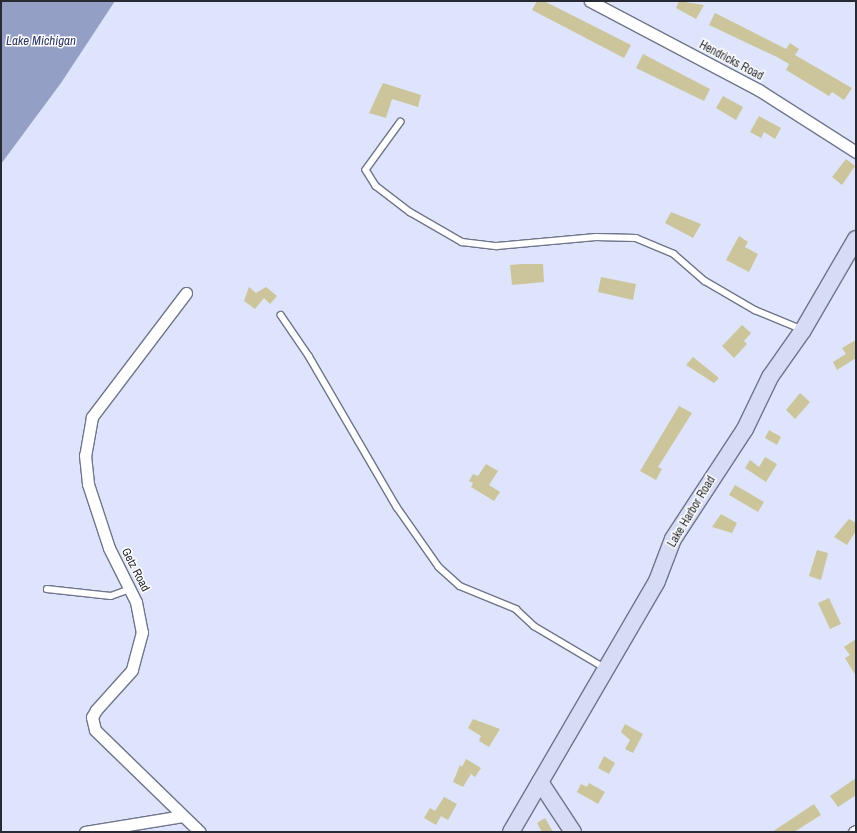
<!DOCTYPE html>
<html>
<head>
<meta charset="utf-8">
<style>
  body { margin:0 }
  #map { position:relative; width:857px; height:833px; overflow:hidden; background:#dde4fc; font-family:"Archivo Narrow",sans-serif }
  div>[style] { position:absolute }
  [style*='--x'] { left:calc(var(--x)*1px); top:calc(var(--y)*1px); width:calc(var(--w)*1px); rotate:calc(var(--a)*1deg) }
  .water>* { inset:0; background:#949fc5 }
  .building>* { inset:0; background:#ccc59b }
  .roads { filter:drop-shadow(1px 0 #6f758a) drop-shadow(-1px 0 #6f758a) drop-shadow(0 1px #6f758a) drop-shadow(0 -1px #6f758a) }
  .lane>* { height:5.5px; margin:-2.75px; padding:0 2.75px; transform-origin:2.75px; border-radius:2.75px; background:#fff }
  .street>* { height:11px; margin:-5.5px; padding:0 5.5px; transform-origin:5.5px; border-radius:5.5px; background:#fff }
  .secondary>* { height:16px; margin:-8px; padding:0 8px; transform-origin:8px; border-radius:8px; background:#d6dcf6 }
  span { translate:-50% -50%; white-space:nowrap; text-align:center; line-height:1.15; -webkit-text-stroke:3px #fff; paint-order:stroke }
  .street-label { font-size:12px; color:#272a33 }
  .water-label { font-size:13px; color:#2d3668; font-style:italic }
  .frame { position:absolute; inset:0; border:2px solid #272a33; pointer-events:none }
</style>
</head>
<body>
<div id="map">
  <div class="water">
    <i style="clip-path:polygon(1px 1px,115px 1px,61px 83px,1px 164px)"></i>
  </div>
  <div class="building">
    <i style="clip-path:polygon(537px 1px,544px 1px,631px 45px,624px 58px,532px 10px)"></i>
    <i style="clip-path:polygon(679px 1px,704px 5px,696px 19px,676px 8px)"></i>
    <i style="clip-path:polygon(715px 13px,786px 49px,790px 43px,799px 49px,795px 55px,852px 88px,844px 100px,832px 92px,829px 96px,786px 70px,789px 64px,777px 57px,709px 25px)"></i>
    <i style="clip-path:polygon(643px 54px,710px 89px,704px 101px,636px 68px)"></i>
    <i style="clip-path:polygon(383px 83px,421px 95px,418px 107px,392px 99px,386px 118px,369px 113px)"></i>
    <i style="clip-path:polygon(723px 96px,743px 107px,736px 120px,716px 108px)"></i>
    <i style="clip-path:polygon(759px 116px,781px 128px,775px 139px,764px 132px,761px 138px,750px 132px)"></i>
    <i style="clip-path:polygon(846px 159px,855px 166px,842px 185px,832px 177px)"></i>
    <i style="clip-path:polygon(671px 212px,701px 224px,693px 238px,665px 223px)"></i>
    <i style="clip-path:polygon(739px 236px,748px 242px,745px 247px,758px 254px,749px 272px,726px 260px)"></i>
    <i style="clip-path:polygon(521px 264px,543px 264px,544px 282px,512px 285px,510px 265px)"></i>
    <i style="clip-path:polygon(601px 277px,636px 284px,633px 300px,598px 292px)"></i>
    <i style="clip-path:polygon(249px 287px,256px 293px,266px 287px,277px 296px,270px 304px,264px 298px,255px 309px,244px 301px)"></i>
    <i style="clip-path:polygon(742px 325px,751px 333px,744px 341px,747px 344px,734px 358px,722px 346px)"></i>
    <i style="clip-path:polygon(856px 340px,856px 358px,837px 370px,833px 362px,846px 354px,842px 348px)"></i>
    <i style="clip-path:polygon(693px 357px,719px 378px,714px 383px,686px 365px)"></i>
    <i style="clip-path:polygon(800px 393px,810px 402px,795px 419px,786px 410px)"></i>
    <i style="clip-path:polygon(679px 406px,692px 413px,658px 467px,662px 469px,656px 480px,640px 471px)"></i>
    <i style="clip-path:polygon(769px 430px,781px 437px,777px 445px,765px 438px)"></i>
    <i style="clip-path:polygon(765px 457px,777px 464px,766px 482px,745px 468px,750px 460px,759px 467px)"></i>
    <i style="clip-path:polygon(486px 464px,498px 471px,489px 485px,500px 492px,494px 501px,471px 487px,473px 483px,469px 481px,473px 474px,478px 476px)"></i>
    <i style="clip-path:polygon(735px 485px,764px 502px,758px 512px,729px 495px)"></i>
    <i style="clip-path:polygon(721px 514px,737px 523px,732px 533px,712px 527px)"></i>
    <i style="clip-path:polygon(849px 519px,856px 523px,856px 531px,847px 545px,834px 537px)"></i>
    <i style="clip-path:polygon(817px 550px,828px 553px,821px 580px,809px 576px)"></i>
    <i style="clip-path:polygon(829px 598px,841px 624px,830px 629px,818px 603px)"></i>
    <i style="clip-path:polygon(856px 639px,856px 676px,845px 658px,850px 655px,844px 647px)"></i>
    <i style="clip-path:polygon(473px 719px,500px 729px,489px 747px,479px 741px,481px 736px,468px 728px)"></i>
    <i style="clip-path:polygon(625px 724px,643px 734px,633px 753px,625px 749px,630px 740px,621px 732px)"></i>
    <i style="clip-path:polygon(604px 756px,615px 763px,609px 774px,598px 768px)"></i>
    <i style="clip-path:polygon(466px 759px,481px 768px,475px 777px,471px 774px,463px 787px,453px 782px,460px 765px,462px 767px)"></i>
    <i style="clip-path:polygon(856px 778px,856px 795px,838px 807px,830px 796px)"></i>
    <i style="clip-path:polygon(589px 783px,605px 792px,598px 804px,577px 792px,581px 784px,587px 787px)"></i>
    <i style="clip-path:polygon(444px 797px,457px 804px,448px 820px,441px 816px,436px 825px,424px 818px,430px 808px,435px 811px)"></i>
    <i style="clip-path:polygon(814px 804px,821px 815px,794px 832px,772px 832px)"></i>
    <i style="clip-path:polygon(545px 818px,553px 832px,542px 832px,537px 823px)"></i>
  </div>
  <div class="roads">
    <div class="lane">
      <i style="--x:401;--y:122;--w:59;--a:126.1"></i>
      <i style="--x:366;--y:170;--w:19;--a:58"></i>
      <i style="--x:376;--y:186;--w:43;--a:37.4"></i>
      <i style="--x:410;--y:212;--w:60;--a:30"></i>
      <i style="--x:462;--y:242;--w:35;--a:7"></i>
      <i style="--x:497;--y:246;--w:99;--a:-5.2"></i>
      <i style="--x:596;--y:237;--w:40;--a:1.4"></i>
      <i style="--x:636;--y:238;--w:41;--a:22.8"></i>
      <i style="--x:674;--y:254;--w:41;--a:41.1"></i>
      <i style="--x:705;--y:281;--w:58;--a:30.1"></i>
      <i style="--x:755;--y:310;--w:50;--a:22.4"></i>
      <i style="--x:281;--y:315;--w:50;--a:55.7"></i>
      <i style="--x:309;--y:356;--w:175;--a:59.8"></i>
      <i style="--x:397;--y:507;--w:73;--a:55"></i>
      <i style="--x:439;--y:567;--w:28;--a:42"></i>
      <i style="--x:460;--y:586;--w:61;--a:22.3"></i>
      <i style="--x:516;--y:609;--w:25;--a:43"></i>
      <i style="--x:534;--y:626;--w:82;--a:30.6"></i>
      <i style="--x:47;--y:589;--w:64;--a:6.2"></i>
      <i style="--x:111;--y:596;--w:20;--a:-20"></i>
    </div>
    <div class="street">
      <i style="--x:590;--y:1;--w:191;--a:27.8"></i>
      <i style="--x:759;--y:90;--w:115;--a:32.6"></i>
      <i style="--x:186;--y:293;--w:156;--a:127.2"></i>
      <i style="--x:92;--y:417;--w:39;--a:100"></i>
      <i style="--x:85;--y:455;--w:29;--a:84"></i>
      <i style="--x:88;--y:484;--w:67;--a:71.8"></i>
      <i style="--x:109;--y:548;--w:60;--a:63.4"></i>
      <i style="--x:136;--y:602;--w:31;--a:79"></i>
      <i style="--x:142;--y:632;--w:39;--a:105"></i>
      <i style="--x:132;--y:670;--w:54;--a:132"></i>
      <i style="--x:96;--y:710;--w:8;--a:120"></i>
      <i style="--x:92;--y:717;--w:13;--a:77"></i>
      <i style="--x:95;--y:730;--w:146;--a:44.2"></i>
      <i style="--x:85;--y:832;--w:99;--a:-9.3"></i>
      <i style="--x:854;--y:832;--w:2;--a:-27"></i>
    </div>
    <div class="secondary">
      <i style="--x:540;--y:782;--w:60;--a:56.6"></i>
      <i style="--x:511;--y:832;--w:290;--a:-59.8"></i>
      <i style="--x:657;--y:581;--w:45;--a:-69.1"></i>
      <i style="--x:673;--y:539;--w:131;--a:-56.8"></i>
      <i style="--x:745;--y:429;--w:58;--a:-64.3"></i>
      <i style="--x:770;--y:377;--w:57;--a:-54.9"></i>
      <i style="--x:803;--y:330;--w:105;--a:-59.8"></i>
    </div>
  </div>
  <div class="street-label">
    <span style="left:731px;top:61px;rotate:28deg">Hendricks Road</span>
    <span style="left:692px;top:512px;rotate:-59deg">Lake Harbor Road</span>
    <span style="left:135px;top:570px;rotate:63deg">Getz Road</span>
  </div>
  <div class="water-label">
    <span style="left:41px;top:41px">Lake Michigan</span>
  </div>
  <div class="frame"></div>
</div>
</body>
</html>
